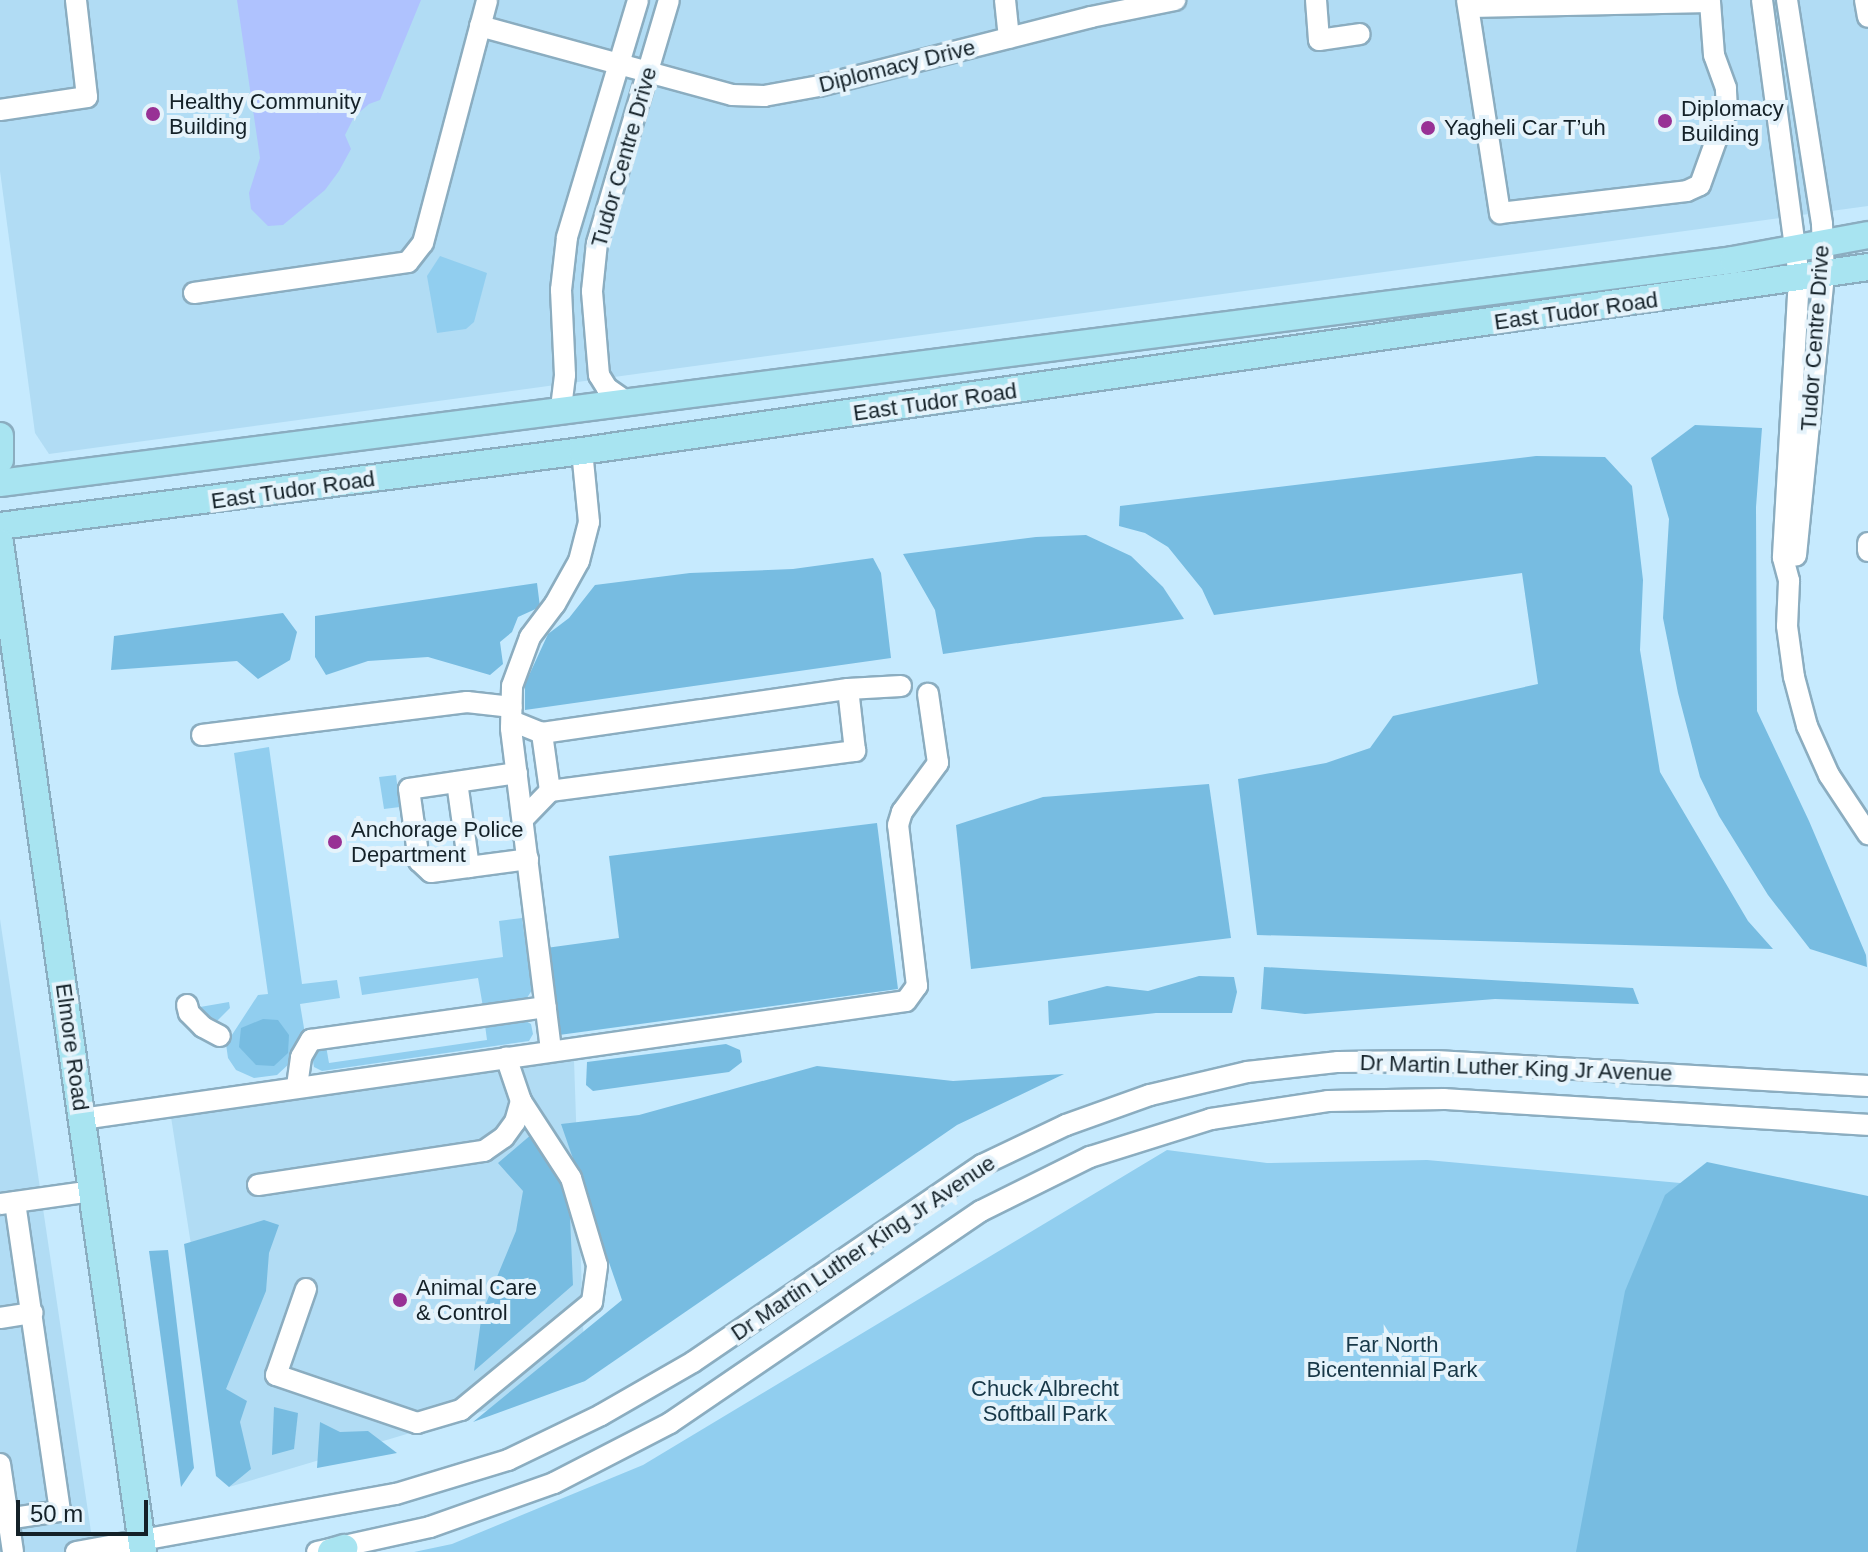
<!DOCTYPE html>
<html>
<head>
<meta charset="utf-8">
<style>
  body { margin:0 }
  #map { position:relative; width:1868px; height:1552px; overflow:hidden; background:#c6eafe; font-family:Arial,sans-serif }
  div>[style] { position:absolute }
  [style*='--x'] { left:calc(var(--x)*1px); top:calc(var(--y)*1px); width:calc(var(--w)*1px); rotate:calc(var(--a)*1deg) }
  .built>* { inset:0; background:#b1dcf4 }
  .green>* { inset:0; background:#91ceef }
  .forest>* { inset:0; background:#77bce1 }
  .water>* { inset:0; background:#afc2fe }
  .roads { filter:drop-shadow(2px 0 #8badc0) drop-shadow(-2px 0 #8badc0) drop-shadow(0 2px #8badc0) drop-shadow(0 -2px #8badc0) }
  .minor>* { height:20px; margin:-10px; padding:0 10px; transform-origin:10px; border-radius:10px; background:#fff }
  .major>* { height:26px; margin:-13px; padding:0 13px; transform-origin:13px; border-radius:13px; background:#a8e4f1 }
  .dots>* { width:22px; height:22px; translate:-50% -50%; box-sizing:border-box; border:4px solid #e5f3fb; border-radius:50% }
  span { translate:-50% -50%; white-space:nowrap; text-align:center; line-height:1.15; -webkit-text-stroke:8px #e5f3fb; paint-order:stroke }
  .street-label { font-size:22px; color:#142128 }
  .poi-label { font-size:22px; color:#142128 }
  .left { translate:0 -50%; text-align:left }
  .park-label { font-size:22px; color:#183848 }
  .scale { position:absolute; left:16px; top:1500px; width:132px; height:36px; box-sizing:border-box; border:4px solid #142128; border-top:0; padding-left:10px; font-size:24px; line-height:28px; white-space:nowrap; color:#142128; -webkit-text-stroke:6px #e5f3fb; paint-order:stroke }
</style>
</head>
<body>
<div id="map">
  <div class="built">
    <i style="clip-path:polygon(0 0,1868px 0,1868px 206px,49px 454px,35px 433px,0 171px)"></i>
    <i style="clip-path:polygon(0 919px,94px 1552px,0 1552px)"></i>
    <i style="clip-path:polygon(574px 1060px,585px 1381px,229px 1487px,171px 1117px)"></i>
  </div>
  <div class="green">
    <i style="clip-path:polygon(440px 256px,487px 273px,474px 322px,466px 329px,437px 333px,427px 276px)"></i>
    <i style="clip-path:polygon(269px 747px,302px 984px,337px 980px,340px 998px,300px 1004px,305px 1034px,291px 1062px,277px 1075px,254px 1078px,236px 1070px,228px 1058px,226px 1044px,258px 995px,268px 994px,234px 753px)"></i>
    <i style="clip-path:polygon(396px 775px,400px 807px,384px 809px,379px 777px)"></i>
    <i style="clip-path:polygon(522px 918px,532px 990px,525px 1001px,483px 1007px,478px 978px,362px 995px,359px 977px,503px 957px,499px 921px)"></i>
    <i style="clip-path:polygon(229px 1002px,230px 1008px,217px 1021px,201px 1013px,200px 1007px)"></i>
    <i style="clip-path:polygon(524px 1020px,531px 1024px,533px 1034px,529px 1041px,322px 1071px,314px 1067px,312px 1056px,317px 1047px,326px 1046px,329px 1063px,487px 1040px,485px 1025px)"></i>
    <i style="clip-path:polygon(1167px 1150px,1267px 1163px,1427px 1160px,1724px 1187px,1868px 1552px,414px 1552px,452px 1544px,643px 1465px)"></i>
  </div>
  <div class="forest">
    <i style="clip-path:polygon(1695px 425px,1762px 428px,1756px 507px,1757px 711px,1809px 821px,1866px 955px,1867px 967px,1810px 949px,1768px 895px,1719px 816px,1700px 777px,1678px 693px,1663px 618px,1669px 519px,1651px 458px)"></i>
    <i style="clip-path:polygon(1536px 456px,1605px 457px,1632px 486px,1643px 580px,1640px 650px,1660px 772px,1748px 921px,1773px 949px,1257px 935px,1238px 779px,1326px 763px,1370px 748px,1393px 716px,1538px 684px,1522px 573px,1214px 615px,1202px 589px,1168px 547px,1145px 533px,1119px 526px,1120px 506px)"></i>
    <i style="clip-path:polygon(1086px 535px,1131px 556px,1163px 587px,1184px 619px,943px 654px,935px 610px,903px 554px,1036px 537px)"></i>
    <i style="clip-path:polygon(873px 558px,881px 573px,891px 658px,525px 710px,525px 684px,548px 634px,569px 618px,595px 585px,690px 573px,793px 569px)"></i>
    <i style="clip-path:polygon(537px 583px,540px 607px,518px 617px,512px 632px,500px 642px,503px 664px,490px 675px,428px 657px,368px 661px,326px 675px,315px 657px,315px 616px)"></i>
    <i style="clip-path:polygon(283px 613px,297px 632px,290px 660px,258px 679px,237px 661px,111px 670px,114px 636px)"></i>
    <i style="clip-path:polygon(1209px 784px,1231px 938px,971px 969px,956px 825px,1043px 797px)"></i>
    <i style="clip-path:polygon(877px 823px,898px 989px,559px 1035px,546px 948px,619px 938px,609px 856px)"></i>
    <i style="clip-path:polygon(1264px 967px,1633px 988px,1639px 1004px,1495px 999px,1305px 1014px,1261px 1009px)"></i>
    <i style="clip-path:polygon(1199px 976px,1234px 977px,1237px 992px,1232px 1013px,1156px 1013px,1049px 1025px,1048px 1001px,1107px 986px,1148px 991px)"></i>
    <i style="clip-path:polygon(263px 1019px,278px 1020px,289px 1035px,288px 1053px,274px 1066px,256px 1065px,239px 1047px,241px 1028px)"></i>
    <i style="clip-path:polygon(726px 1044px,740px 1050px,742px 1062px,729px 1072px,593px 1091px,586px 1085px,587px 1062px)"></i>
    <i style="clip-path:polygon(817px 1066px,953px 1081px,1064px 1074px,957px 1125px,585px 1381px,473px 1422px,622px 1300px,561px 1124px,639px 1115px)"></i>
    <i style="clip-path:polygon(532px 1134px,569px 1193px,573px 1285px,474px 1371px,482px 1313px,516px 1231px,523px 1191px,498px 1163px)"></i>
    <i style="clip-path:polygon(1707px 1162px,1868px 1196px,1868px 1552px,1576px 1552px,1625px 1291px,1665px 1195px)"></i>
    <i style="clip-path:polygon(264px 1220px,279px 1225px,269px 1253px,266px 1291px,226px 1389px,247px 1401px,240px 1422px,251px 1469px,229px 1487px,216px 1476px,184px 1244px)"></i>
    <i style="clip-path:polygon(168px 1250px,194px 1468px,181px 1487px,149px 1251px)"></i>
    <i style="clip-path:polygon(274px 1407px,298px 1413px,294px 1449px,272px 1455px)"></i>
    <i style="clip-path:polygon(320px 1422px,340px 1432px,368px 1431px,397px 1453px,317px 1468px)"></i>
  </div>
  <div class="water">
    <i style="clip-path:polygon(237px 0,421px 0,380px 100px,369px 104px,354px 117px,345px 135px,351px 149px,339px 171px,325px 190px,283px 225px,268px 226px,251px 209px,249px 193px,260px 158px)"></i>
  </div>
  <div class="roads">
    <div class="minor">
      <i style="--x:1005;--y:0;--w:38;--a:84"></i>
      <i style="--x:1316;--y:0;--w:40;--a:85.7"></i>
      <i style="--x:1319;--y:40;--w:41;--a:-8.3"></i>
      <i style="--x:1467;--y:0;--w:216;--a:81.2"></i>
      <i style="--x:1500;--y:213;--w:188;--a:-6.7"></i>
      <i style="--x:1687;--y:191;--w:14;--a:-25"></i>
      <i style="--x:1700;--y:185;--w:80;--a:-70.2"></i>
      <i style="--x:1727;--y:110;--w:22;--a:-93"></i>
      <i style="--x:1726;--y:88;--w:35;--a:-110"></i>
      <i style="--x:1714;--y:55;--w:53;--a:-94.3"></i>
      <i style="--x:1710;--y:2;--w:240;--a:178.8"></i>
      <i style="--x:1762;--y:0;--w:280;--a:82.4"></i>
      <i style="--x:1799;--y:278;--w:280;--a:93.3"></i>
      <i style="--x:1783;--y:558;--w:24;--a:75"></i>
      <i style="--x:1789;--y:581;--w:45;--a:92.5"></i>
      <i style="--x:1787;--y:626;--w:51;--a:82.2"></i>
      <i style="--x:1794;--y:677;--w:51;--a:75.1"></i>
      <i style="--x:1807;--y:726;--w:54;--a:65.8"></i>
      <i style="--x:1829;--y:775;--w:71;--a:56.5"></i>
      <i style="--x:1787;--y:0;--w:227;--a:81.1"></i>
      <i style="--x:1822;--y:224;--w:51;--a:87.8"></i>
      <i style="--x:1824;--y:275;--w:282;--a:95.7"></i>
      <i style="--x:1865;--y:0;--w:17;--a:80"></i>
      <i style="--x:480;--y:26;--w:261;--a:15.3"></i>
      <i style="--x:732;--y:95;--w:32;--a:2"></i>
      <i style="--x:764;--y:96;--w:56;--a:-10.3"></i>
      <i style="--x:819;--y:86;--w:281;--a:-14.2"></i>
      <i style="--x:1091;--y:17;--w:86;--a:-11.4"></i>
      <i style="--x:0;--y:110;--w:88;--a:-8.5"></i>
      <i style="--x:87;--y:97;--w:98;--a:-96.5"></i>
      <i style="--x:194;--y:293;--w:216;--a:-8.2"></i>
      <i style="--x:408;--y:262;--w:24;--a:-52"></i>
      <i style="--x:423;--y:243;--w:251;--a:-75.2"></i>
      <i style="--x:624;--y:400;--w:21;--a:-145"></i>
      <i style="--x:607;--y:388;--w:15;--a:-122"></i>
      <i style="--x:599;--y:375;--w:84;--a:-94.8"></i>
      <i style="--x:592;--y:291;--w:48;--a:-84.1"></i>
      <i style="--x:597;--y:243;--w:253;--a:-73.5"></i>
      <i style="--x:561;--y:408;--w:33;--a:-83"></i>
      <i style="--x:565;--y:375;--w:85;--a:-92.7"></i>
      <i style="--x:561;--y:290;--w:53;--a:-83.5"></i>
      <i style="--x:567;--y:237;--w:247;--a:-73.3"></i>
      <i style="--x:1868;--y:543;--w:8;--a:90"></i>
      <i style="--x:512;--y:721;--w:32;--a:22"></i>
      <i style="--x:542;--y:733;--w:309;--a:-8.2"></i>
      <i style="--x:848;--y:689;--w:53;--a:-3.2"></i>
      <i style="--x:202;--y:735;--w:267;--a:-7.1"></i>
      <i style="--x:467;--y:702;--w:45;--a:6.3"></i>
      <i style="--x:517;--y:773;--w:109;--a:171.6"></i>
      <i style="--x:409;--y:789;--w:73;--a:82.1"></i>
      <i style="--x:419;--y:861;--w:16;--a:43"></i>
      <i style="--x:431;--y:872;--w:98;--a:-7.6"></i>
      <i style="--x:457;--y:782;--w:86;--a:82"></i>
      <i style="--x:550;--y:791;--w:308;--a:-7.5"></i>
      <i style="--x:855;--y:751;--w:62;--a:-96.4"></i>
      <i style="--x:523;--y:819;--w:39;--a:-46"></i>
      <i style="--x:550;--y:791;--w:59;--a:-97.9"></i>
      <i style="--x:187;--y:1005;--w:8;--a:76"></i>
      <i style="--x:189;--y:1013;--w:20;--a:45"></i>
      <i style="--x:203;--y:1027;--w:19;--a:28"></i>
      <i style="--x:551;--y:1050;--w:324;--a:-97.1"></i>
      <i style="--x:511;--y:728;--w:42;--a:-88.6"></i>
      <i style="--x:512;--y:686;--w:52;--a:-69.8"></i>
      <i style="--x:530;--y:637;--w:41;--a:-52.9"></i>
      <i style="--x:555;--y:604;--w:49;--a:-60.8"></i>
      <i style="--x:579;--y:561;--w:40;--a:-75.6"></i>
      <i style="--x:589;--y:522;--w:71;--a:-95.6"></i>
      <i style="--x:297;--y:1086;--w:29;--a:-82"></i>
      <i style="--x:301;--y:1057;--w:20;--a:-60"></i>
      <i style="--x:311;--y:1040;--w:237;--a:-8"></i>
      <i style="--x:82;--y:1119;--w:832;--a:-8.15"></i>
      <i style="--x:906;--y:1001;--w:19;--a:-54"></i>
      <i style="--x:917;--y:986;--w:162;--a:-96.7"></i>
      <i style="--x:898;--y:825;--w:14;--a:-73"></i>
      <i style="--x:902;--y:812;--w:61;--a:-53.7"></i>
      <i style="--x:938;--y:763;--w:70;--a:-98.2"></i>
      <i style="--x:258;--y:1185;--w:229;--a:-8.6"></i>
      <i style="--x:484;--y:1151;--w:24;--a:-35"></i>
      <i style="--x:504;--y:1137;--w:19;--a:-54"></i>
      <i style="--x:515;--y:1122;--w:22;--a:-74"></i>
      <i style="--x:0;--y:1204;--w:93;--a:-8"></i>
      <i style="--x:306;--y:1289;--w:91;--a:109.2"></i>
      <i style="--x:276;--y:1375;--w:149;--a:18.8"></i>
      <i style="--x:417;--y:1423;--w:46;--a:-16.5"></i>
      <i style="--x:461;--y:1410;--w:170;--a:-39.5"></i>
      <i style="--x:592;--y:1302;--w:37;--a:-82"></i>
      <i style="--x:597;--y:1265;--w:91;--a:-106.6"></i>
      <i style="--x:571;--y:1178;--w:92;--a:-123"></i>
      <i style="--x:521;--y:1101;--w:46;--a:-108.8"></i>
      <i style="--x:0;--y:1318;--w:33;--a:-9"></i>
      <i style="--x:0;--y:1464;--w:89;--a:81.6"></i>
      <i style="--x:0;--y:1520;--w:61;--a:-8.5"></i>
      <i style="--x:60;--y:1511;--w:312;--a:-98.3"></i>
      <i style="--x:76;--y:1552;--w:325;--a:-10.3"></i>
      <i style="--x:396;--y:1494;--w:117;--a:-16.9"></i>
      <i style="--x:508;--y:1460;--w:103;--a:-25.8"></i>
      <i style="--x:601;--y:1415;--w:106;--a:-29.9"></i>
      <i style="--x:693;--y:1362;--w:350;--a:-34.3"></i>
      <i style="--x:982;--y:1165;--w:93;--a:-25.5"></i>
      <i style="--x:1066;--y:1125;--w:89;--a:-19.7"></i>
      <i style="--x:1150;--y:1095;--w:100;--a:-13.3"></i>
      <i style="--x:1247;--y:1072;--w:92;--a:-6.3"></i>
      <i style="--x:1338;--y:1062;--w:98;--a:-0.6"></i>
      <i style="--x:1436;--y:1061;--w:433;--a:3.3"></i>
      <i style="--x:317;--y:1552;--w:116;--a:-12.5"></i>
      <i style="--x:430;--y:1527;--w:132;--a:-19.5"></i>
      <i style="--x:554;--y:1483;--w:131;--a:-27.3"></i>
      <i style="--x:670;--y:1423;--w:376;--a:-34.3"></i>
      <i style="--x:981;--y:1211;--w:122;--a:-26.4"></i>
      <i style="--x:1090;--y:1157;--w:127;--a:-17.4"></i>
      <i style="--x:1211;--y:1119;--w:118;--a:-8.7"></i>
      <i style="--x:1328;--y:1101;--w:116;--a:-1"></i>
      <i style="--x:1444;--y:1099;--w:425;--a:3.5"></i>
    </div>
    <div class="major">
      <i style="--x:0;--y:436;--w:24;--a:90"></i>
      <i style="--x:0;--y:483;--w:1747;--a:-7.33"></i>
      <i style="--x:1733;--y:260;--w:137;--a:-10.5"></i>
      <i style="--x:0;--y:526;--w:587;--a:-7.34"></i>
      <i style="--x:582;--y:451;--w:1299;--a:-8.14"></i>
      <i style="--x:0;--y:543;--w:1019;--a:81.93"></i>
      <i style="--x:331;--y:1552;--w:14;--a:-17"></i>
    </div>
  </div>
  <div class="dots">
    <i style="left:153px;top:114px;background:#983195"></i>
    <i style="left:1665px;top:121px;background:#983195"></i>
    <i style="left:1428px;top:128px;background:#983195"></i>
    <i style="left:335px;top:842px;background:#983195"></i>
    <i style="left:400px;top:1300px;background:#983195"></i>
  </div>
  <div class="street-label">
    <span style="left:897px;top:66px;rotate:-14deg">Diplomacy Drive</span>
    <span style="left:624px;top:157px;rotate:-74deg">Tudor Centre Drive</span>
    <span style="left:1576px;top:311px;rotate:-8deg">East Tudor Road</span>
    <span style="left:1815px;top:338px;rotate:-86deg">Tudor Centre Drive</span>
    <span style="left:935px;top:402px;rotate:-8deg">East Tudor Road</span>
    <span style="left:293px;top:490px;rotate:-8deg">East Tudor Road</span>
    <span style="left:72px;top:1047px;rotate:82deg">Elmore Road</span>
    <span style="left:1516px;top:1068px;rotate:2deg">Dr Martin Luther King Jr Avenue</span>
    <span style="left:863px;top:1248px;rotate:-34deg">Dr Martin Luther King Jr Avenue</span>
  </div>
  <div class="poi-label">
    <span class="left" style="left:169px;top:114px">Healthy Community<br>Building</span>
    <span class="left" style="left:1681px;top:121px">Diplomacy<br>Building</span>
    <span class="left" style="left:1444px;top:128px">Yagheli Car T’uh</span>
    <span class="left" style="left:351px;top:842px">Anchorage Police<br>Department</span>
    <span class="left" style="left:416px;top:1300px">Animal Care<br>&amp; Control</span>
  </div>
  <div class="park-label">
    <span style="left:1392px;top:1357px">Far North<br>Bicentennial Park</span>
    <span style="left:1045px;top:1401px">Chuck Albrecht<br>Softball Park</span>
  </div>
  <div class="scale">50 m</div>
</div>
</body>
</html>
